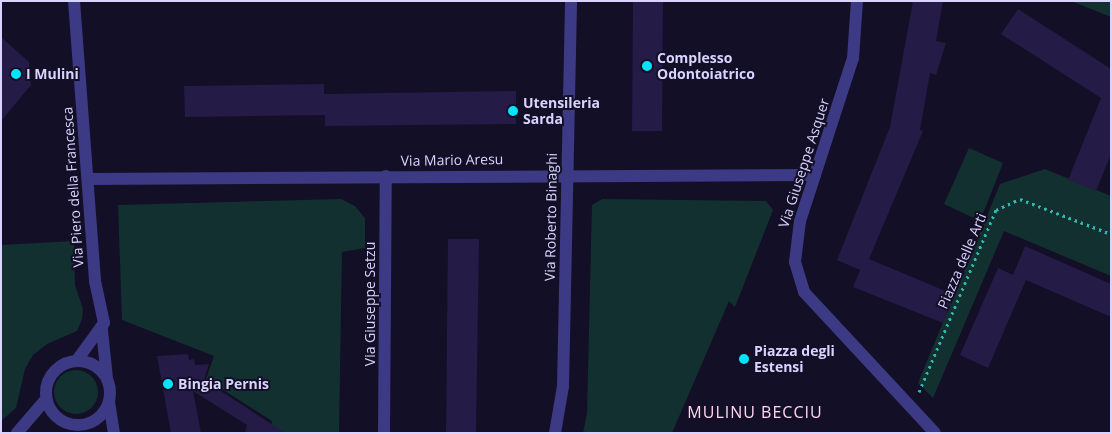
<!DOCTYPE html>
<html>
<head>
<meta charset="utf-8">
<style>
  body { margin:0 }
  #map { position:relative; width:1112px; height:434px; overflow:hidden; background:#130f26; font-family:"Open Sans",sans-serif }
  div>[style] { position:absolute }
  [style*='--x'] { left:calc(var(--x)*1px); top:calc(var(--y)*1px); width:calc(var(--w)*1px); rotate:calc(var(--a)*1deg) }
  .green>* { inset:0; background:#12302f }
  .round { border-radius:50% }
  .building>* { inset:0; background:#241b47 }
  .path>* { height:3px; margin-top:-1.5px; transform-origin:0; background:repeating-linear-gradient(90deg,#2fb8b0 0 2.5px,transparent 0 6.5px) }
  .minor>* { height:12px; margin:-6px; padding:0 6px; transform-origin:6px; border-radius:6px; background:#3d3a85 }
  .minor>.ring { margin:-6px; padding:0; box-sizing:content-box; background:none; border:12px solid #3d3a85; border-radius:50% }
  .dots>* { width:14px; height:14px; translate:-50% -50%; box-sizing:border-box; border:2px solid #130f26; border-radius:50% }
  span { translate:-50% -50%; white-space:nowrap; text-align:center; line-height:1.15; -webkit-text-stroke:4px #130f26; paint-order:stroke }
  .poi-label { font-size:14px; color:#d9d4ff; font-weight:700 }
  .left { translate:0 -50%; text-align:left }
  .street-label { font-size:14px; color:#d9d4ff }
  .quarter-label { font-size:16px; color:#ffd6f0; letter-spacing:1px }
  .frame { position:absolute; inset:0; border:2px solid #d9d4ff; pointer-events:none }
</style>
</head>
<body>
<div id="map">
  <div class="green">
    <i style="clip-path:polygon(1071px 1px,1111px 1px,1111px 17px)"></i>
    <i style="clip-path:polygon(969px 148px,1003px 163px,980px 221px,944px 204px)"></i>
    <i style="clip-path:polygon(1045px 169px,1111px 196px,1111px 276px,1004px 231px,933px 398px,918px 383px,1000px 184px)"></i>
    <i style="clip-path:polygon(341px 199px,355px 206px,365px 218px,365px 248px,342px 252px,339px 433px,270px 433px,272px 421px,206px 379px,214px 356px,122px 320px,118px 205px)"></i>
    <i style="clip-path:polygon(602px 199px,766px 201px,773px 210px,735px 307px,729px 301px,672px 433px,583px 433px,587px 413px,592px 205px)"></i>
    <i style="clip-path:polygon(74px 241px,75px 285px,83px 309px,82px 319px,77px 331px,47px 344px,33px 355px,25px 369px,16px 408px,1px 421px,1px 245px)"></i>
    <i class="round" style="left:54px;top:370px;width:44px;height:44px"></i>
  </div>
  <div class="building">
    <i style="clip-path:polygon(633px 1px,663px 1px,662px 131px,632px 131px)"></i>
    <i style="clip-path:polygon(913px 1px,943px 1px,936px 41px,946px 43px,936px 75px,930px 73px,920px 130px,923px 131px,869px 259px,955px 295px,943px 323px,853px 287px,860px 270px,837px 260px,890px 127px)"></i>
    <i style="clip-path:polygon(1018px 9px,1111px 69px,1111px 154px,1096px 191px,1068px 180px,1101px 98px,1001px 34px)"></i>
    <i style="clip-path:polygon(1px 37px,29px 62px,31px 85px,1px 121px)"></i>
    <i style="clip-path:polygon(324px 84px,324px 94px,516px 91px,516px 124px,325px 126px,325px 115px,185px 117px,184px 86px)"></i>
    <i style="clip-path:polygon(448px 239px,479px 239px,476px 433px,446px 433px)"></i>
    <i style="clip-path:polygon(1025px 246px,1111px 284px,1111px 317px,1026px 280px,988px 368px,960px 355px,998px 268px,1013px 275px)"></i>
    <i style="clip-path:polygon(188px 354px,189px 360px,194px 359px,195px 365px,209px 364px,204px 380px,285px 433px,245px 433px,247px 425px,193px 391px,201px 433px,171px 433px,157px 356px)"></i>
  </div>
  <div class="path">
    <i style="--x:919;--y:392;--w:198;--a:-67.1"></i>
    <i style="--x:996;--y:210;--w:26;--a:-25"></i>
    <i style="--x:1020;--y:199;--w:97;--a:21"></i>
  </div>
  <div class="minor">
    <i style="--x:74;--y:1;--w:281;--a:85.7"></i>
    <i style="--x:95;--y:281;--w:43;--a:77.9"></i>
    <i style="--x:104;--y:323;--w:46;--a:126.1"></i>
    <i style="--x:857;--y:1;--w:57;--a:94"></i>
    <i style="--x:853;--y:58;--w:171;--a:108"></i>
    <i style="--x:800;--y:221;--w:41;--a:97"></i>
    <i style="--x:795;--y:262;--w:31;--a:73"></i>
    <i style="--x:804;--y:292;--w:192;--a:47.1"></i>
    <i style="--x:88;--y:179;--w:727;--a:-0.32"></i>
    <i style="--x:102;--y:330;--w:48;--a:84.1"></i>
    <i class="ring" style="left:46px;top:361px;width:52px;height:52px"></i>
    <i style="--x:109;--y:402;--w:31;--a:81"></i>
    <i style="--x:17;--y:433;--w:45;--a:-49.5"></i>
    <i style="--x:384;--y:433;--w:257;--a:-89.6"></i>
    <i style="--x:555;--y:433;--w:48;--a:-80.3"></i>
    <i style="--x:563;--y:386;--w:385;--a:-88.8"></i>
  </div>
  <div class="dots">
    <i style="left:647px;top:66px;background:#00e5ff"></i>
    <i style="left:16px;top:74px;background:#00e5ff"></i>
    <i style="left:513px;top:111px;background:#00e5ff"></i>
    <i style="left:744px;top:359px;background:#00e5ff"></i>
    <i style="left:168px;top:384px;background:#00e5ff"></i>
  </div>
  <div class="poi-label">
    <span class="left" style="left:657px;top:66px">Complesso<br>Odontoiatrico</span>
    <span class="left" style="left:26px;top:74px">I Mulini</span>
    <span class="left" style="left:523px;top:111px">Utensileria<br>Sarda</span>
    <span class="left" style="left:754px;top:359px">Piazza degli<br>Estensi</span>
    <span class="left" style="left:178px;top:384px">Bingia Pernis</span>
  </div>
  <div class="street-label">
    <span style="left:452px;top:160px;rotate:-1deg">Via Mario Aresu</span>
    <span style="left:804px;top:163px;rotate:-72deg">Via Giuseppe Asquer</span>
    <span style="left:73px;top:187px;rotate:-94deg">Via Piero della Francesca</span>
    <span style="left:551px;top:217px;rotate:-89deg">Via Roberto Binaghi</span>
    <span style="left:962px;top:261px;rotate:-67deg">Piazza delle Arti</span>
    <span style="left:370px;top:304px;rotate:-90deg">Via Giuseppe Setzu</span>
  </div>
  <div class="quarter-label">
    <span style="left:755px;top:412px">MULINU BECCIU</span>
  </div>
  <div class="frame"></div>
</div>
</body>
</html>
